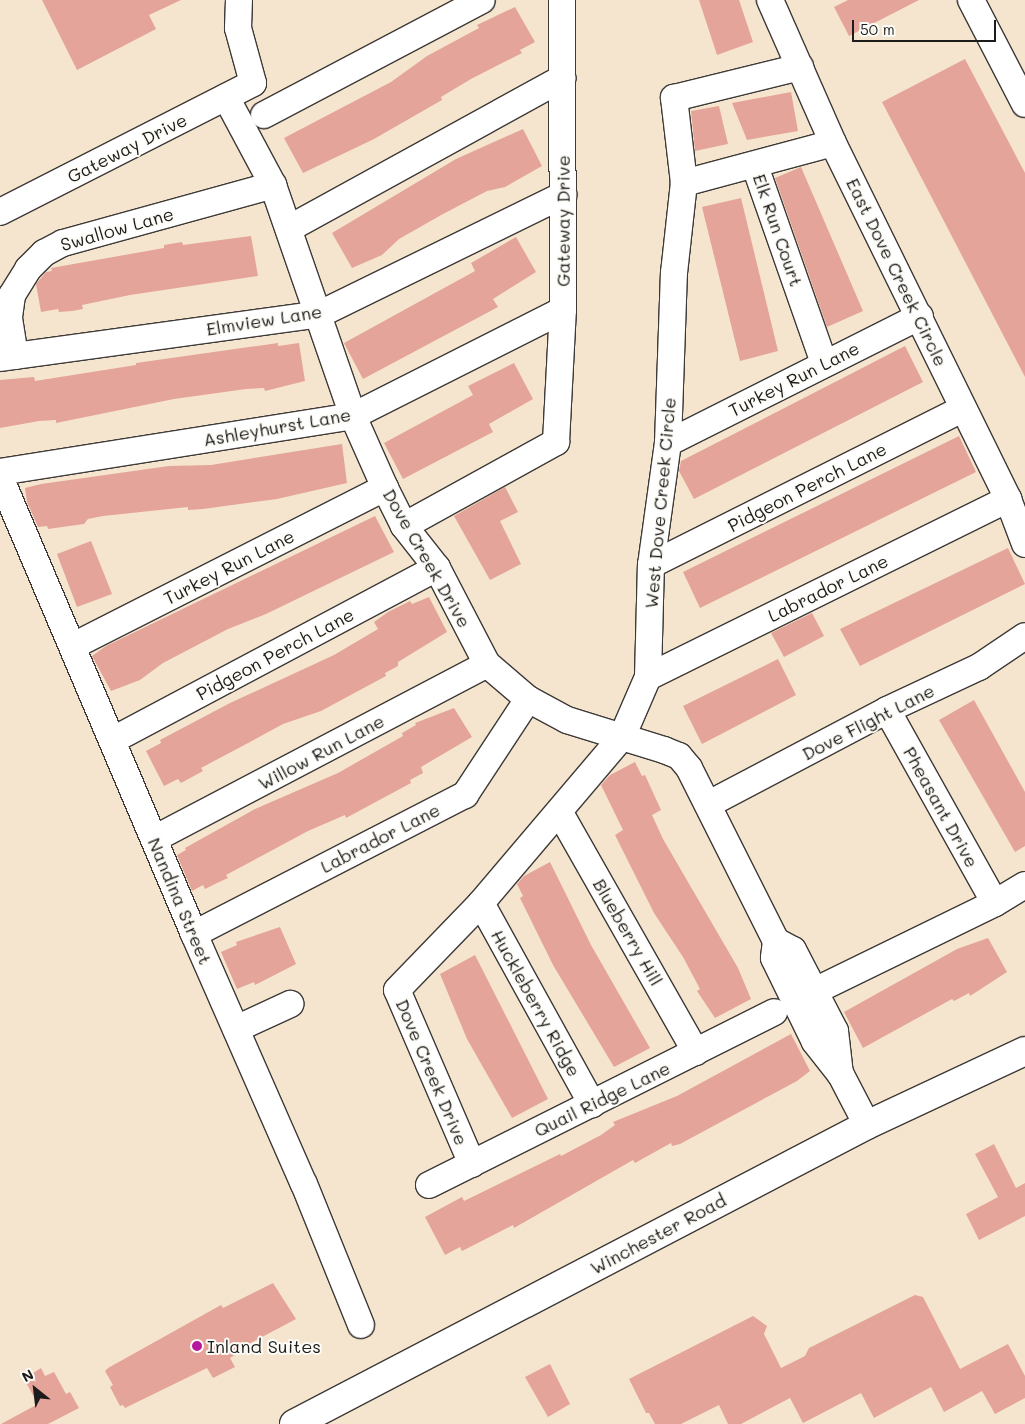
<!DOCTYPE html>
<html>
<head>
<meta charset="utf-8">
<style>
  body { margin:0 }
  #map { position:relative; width:1025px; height:1424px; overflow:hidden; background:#f6e5ce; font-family:Mali,sans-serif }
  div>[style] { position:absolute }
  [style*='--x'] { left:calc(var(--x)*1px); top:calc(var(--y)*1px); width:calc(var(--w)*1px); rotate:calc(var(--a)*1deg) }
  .building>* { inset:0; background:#e4a499 }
  .roads { filter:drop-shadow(1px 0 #3d3a37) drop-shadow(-1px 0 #3d3a37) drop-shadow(0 1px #3d3a37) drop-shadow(0 -1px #3d3a37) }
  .minor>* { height:26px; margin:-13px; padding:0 13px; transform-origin:13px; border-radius:13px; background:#fff }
  .major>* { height:28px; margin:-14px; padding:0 14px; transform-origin:14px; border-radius:14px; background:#fff }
  .dots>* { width:14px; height:14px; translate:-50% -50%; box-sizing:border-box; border:2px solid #fdfcf7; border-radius:50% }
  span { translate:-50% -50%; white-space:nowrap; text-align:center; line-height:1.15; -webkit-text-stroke:4px #fdfcf7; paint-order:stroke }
  .street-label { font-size:18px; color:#1c1c1c }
  .poi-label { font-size:18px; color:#1c1c1c }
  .left { translate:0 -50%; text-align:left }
  .north { position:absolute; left:10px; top:1364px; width:50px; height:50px; -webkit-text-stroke:4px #fdfcf7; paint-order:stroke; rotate:331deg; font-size:14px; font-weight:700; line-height:20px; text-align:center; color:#1c1c1c }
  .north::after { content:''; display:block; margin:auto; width:18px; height:22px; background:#1c1c1c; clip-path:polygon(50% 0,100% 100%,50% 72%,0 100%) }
  .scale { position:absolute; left:852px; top:20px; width:144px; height:22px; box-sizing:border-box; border:2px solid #1c1c1c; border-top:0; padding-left:6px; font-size:15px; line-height:18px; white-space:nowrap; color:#1c1c1c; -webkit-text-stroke:4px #fdfcf7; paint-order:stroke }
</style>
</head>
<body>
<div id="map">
  <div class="building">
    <i style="clip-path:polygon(42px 0,181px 0,149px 15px,156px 29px,77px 70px)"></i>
    <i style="clip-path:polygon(699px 0,739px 0,753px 42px,717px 55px)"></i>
    <i style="clip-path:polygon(848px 0,919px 0,849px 36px,834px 7px)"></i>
    <i style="clip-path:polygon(515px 7px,535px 42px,520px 50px,522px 53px,471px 79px,441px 97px,442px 100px,374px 139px,303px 173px,284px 138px,391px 82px,427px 56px,479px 28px,477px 25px)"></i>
    <i style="clip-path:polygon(965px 59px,1025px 173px,1025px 377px,882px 102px)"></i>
    <i style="clip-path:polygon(791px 92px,798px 131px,747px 140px,732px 103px)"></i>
    <i style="clip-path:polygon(719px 106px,728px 144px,695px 151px,691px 111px)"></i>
    <i style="clip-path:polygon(523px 129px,542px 166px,505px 187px,487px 191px,443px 214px,399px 239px,382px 255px,352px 268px,332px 233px,456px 159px)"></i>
    <i style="clip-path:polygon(801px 167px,863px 311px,827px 327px,775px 178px)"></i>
    <i style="clip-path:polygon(741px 198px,778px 351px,740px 361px,702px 207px)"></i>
    <i style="clip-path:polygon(251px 236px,258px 276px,130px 295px,82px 305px,83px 309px,72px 311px,59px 312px,58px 309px,41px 312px,36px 284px,46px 272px,52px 271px,51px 268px,164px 248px,164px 245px,182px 242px,183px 245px)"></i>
    <i style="clip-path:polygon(516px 237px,536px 272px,493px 299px,498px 307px,363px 379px,344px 343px,475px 271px,471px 263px)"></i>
    <i style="clip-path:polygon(278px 343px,278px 346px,299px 343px,305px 381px,265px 391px,264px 388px,246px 389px,174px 399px,56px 423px,56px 420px,39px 421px,0 428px,0 380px,34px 377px,35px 381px,136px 365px,136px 363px)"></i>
    <i style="clip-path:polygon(905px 346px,923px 382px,694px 499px,679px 471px,681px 461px)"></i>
    <i style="clip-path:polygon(514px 363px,533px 399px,489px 424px,493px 432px,403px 479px,384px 443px,473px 395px,468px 386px)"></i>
    <i style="clip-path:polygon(959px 436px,976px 472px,700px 608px,683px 572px)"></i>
    <i style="clip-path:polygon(342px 444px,347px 483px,277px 499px,203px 509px,188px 510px,188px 507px,103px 516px,88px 519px,84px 524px,48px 529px,47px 526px,38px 527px,27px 502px,25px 488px,41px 484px,169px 466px,211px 465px)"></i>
    <i style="clip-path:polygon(505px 487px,518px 512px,500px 521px,521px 564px,490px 580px,454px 516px)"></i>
    <i style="clip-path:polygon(375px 516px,394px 552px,266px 614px,228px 629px,163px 663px,140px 680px,111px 691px,92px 656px,106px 646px)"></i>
    <i style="clip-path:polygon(91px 541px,112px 594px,77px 607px,57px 554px)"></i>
    <i style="clip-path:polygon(1008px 548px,1025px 584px,860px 666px,840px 629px)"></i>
    <i style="clip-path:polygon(429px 597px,447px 632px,398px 662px,398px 666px,385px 673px,386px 676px,321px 711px,283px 724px,250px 742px,201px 768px,203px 771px,181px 783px,178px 779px,164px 786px,146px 751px,161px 743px,160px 740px,230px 703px,334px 655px,378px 629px,374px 622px,388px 612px,410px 601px,412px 604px)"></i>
    <i style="clip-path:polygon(812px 613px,824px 636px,784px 657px,771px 633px)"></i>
    <i style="clip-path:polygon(778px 659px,796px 695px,702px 744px,683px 706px)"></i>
    <i style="clip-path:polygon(974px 700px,1025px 792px,1025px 846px,1015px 852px,939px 720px)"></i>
    <i style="clip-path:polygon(454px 708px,472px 737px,421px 767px,423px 773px,410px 780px,411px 783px,346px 818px,345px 815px,308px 831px,226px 875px,228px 878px,217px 883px,205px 889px,203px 885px,192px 891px,177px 855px,186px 850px,185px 848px,255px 809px,338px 773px,403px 736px,402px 733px,416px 725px,415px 723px)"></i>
    <i style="clip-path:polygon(635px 762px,642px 776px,645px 775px,661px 810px,652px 815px,663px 839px,738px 968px,751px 999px,715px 1018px,697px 991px,700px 989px,683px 957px,654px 913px,615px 835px,623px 830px,601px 785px,610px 775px)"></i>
    <i style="clip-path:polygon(550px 862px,591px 945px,650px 1048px,614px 1067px,553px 965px,520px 898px,523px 896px,517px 884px,524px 876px)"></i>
    <i style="clip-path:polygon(280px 927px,296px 964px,255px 985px,254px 982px,237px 989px,221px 952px,237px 945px,236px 942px)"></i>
    <i style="clip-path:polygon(988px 938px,1007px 972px,970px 996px,969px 993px,954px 1001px,952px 999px,863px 1048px,844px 1012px,957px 949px)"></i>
    <i style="clip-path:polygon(475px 955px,548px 1099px,512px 1118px,467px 1039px,440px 974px)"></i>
    <i style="clip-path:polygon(791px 1034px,810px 1071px,797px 1081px,680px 1144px,672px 1146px,671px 1143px,635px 1163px,633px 1160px,514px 1228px,513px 1225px,468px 1248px,462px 1251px,460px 1247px,445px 1255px,425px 1217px,462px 1197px,464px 1201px,560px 1154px,561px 1156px,601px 1135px,615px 1125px,613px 1122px,677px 1096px)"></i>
    <i style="clip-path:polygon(994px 1144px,1016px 1188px,1025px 1183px,1025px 1216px,979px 1240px,966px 1214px,998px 1197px,975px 1154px)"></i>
    <i style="clip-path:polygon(273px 1283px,296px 1319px,243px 1347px,244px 1349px,230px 1358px,235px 1367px,213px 1378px,207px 1368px,125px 1408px,123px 1405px,120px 1406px,110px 1387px,113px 1385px,105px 1371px,108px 1368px,221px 1305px,223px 1308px)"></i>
    <i style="clip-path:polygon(915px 1295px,923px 1297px,960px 1369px,1008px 1344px,1025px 1376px,1025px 1398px,995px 1414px,982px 1391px,944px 1412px,931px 1387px,874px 1418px,861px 1393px,803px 1423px,790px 1398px,741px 1424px,728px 1424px,719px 1405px,681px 1424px,655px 1424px,649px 1413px,646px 1413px,629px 1379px,753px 1316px,767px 1326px,764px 1334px,781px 1368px,805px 1356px,809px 1348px)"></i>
    <i style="clip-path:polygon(550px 1364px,570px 1404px,548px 1417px,525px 1377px)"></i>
    <i style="clip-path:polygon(41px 1368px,45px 1376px,54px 1372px,66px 1394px,70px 1392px,79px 1408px,48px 1424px,1px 1424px,38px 1404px,24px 1379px)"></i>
  </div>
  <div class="roads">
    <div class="minor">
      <i style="--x:770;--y:0;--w:156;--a:66.2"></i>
      <i style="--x:833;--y:143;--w:397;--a:63.8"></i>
      <i style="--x:1008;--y:499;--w:48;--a:69.3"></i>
      <i style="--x:971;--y:0;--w:117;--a:62.6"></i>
      <i style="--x:226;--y:97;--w:100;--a:61.9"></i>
      <i style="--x:273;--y:185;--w:244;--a:70.9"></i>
      <i style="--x:353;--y:416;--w:79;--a:66"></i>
      <i style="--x:385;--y:488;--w:42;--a:63.4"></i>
      <i style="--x:404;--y:526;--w:53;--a:51.8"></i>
      <i style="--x:437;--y:568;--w:108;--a:62.5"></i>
      <i style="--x:487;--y:664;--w:54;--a:40.5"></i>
      <i style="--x:528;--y:699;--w:44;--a:28.3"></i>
      <i style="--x:567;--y:720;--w:102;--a:17.2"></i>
      <i style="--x:664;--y:750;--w:16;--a:22"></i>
      <i style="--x:679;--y:756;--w:16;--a:50"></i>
      <i style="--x:689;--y:768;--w:194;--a:63.3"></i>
      <i style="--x:776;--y:941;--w:17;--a:97"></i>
      <i style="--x:774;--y:958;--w:93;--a:64"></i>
      <i style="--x:815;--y:1042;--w:42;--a:51.8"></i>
      <i style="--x:841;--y:1075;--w:56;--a:62.5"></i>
      <i style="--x:264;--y:115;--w:246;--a:-27.8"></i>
      <i style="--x:755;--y:166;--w:209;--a:70.7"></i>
      <i style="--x:684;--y:183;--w:154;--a:-15"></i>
      <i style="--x:0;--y:212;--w:284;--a:-27"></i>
      <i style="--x:253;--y:83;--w:57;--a:-105.3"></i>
      <i style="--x:238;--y:28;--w:28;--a:-88"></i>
      <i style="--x:290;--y:228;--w:311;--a:-28.8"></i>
      <i style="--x:15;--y:356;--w:39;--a:-99"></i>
      <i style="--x:9;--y:317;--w:22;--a:-82"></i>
      <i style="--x:12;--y:295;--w:31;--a:-58"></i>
      <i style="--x:28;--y:269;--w:23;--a:-45"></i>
      <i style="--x:44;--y:253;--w:21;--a:-28"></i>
      <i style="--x:63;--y:243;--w:218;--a:-15.4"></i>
      <i style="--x:0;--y:358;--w:323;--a:-7.8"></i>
      <i style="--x:320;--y:314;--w:271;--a:-26.1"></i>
      <i style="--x:668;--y:443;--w:282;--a:-26.7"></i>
      <i style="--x:0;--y:472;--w:357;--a:-9"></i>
      <i style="--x:353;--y:416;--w:235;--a:-26.8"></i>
      <i style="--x:0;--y:477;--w:496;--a:67"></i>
      <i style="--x:194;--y:934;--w:273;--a:66.3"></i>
      <i style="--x:304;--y:1184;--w:152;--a:68"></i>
      <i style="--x:404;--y:526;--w:174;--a:-28.9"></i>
      <i style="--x:556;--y:442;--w:132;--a:-87"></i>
      <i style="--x:563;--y:310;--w:310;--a:-90.2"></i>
      <i style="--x:651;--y:565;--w:349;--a:-26.6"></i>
      <i style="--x:73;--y:646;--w:350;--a:-26.9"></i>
      <i style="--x:648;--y:677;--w:402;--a:-26.3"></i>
      <i style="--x:887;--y:710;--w:221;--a:60.8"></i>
      <i style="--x:113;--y:740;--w:367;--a:-28"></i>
      <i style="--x:709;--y:804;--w:201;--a:-27.8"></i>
      <i style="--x:887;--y:710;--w:102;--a:-25.1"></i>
      <i style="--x:979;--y:667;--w:55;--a:-34"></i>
      <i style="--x:560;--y:813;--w:275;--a:60.4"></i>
      <i style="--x:154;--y:839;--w:376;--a:-27.7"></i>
      <i style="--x:481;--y:903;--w:230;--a:61.1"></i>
      <i style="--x:194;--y:934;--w:305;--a:-27.2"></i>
      <i style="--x:465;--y:795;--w:115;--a:-56.7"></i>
      <i style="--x:776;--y:941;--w:19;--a:28"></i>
      <i style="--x:793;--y:950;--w:91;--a:62.6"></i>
      <i style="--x:835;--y:1031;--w:43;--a:83.4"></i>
      <i style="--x:827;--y:985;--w:187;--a:-26"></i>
      <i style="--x:995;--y:903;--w:35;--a:-31"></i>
      <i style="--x:236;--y:1029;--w:60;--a:-24.8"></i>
      <i style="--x:472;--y:1164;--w:189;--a:-113.3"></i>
      <i style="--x:397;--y:990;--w:121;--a:-46"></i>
      <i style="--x:481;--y:903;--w:218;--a:-49.7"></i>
      <i style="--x:622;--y:737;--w:65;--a:-66.6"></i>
      <i style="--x:648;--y:677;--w:112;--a:-88.5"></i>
      <i style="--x:651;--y:565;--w:123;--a:-82.1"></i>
      <i style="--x:668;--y:443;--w:170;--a:-88"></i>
      <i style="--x:674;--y:273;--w:91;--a:-83.7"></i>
      <i style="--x:684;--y:183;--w:86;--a:-96.7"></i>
      <i style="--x:674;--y:98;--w:130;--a:-13.8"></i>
      <i style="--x:429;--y:1185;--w:386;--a:-26.6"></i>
    </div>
    <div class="major">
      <i style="--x:294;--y:1424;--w:646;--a:-27.56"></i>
      <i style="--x:867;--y:1125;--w:174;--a:-25.1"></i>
    </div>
  </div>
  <div class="dots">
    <i style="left:197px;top:1346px;background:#b5179e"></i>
  </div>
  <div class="street-label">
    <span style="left:127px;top:148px;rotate:-27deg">Gateway Drive</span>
    <span style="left:563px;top:221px;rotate:-90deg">Gateway Drive</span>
    <span style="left:117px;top:229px;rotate:-16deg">Swallow Lane</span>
    <span style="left:778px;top:230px;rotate:71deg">Elk Run Court</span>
    <span style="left:897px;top:272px;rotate:64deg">East Dove Creek Circle</span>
    <span style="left:264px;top:320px;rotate:-9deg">Elmview Lane</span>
    <span style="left:794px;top:379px;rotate:-27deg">Turkey Run Lane</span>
    <span style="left:277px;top:427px;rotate:-10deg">Ashleyhurst Lane</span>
    <span style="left:807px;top:487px;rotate:-27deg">Pidgeon Perch Lane</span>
    <span style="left:660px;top:503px;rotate:-85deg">West Dove Creek Circle</span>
    <span style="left:427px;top:558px;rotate:60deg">Dove Creek Drive</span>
    <span style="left:229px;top:567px;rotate:-27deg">Turkey Run Lane</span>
    <span style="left:828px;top:588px;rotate:-26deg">Labrador Lane</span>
    <span style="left:275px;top:654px;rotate:-28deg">Pidgeon Perch Lane</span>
    <span style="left:868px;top:722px;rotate:-27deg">Dove Flight Lane</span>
    <span style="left:321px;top:752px;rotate:-28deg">Willow Run Lane</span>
    <span style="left:941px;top:807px;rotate:61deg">Pheasant Drive</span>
    <span style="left:380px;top:838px;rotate:-27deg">Labrador Lane</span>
    <span style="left:180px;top:901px;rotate:67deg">Nandina Street</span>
    <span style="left:628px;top:932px;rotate:60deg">Blueberry Hill</span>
    <span style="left:536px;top:1003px;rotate:61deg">Huckleberry Ridge</span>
    <span style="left:432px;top:1072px;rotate:67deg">Dove Creek Drive</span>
    <span style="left:602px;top:1099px;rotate:-26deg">Quail Ridge Lane</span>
    <span style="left:658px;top:1234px;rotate:-28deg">Winchester Road</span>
  </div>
  <div class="poi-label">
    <span class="left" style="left:207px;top:1346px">Inland Suites</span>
  </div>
  <div class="north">N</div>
  <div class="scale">50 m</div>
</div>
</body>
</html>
